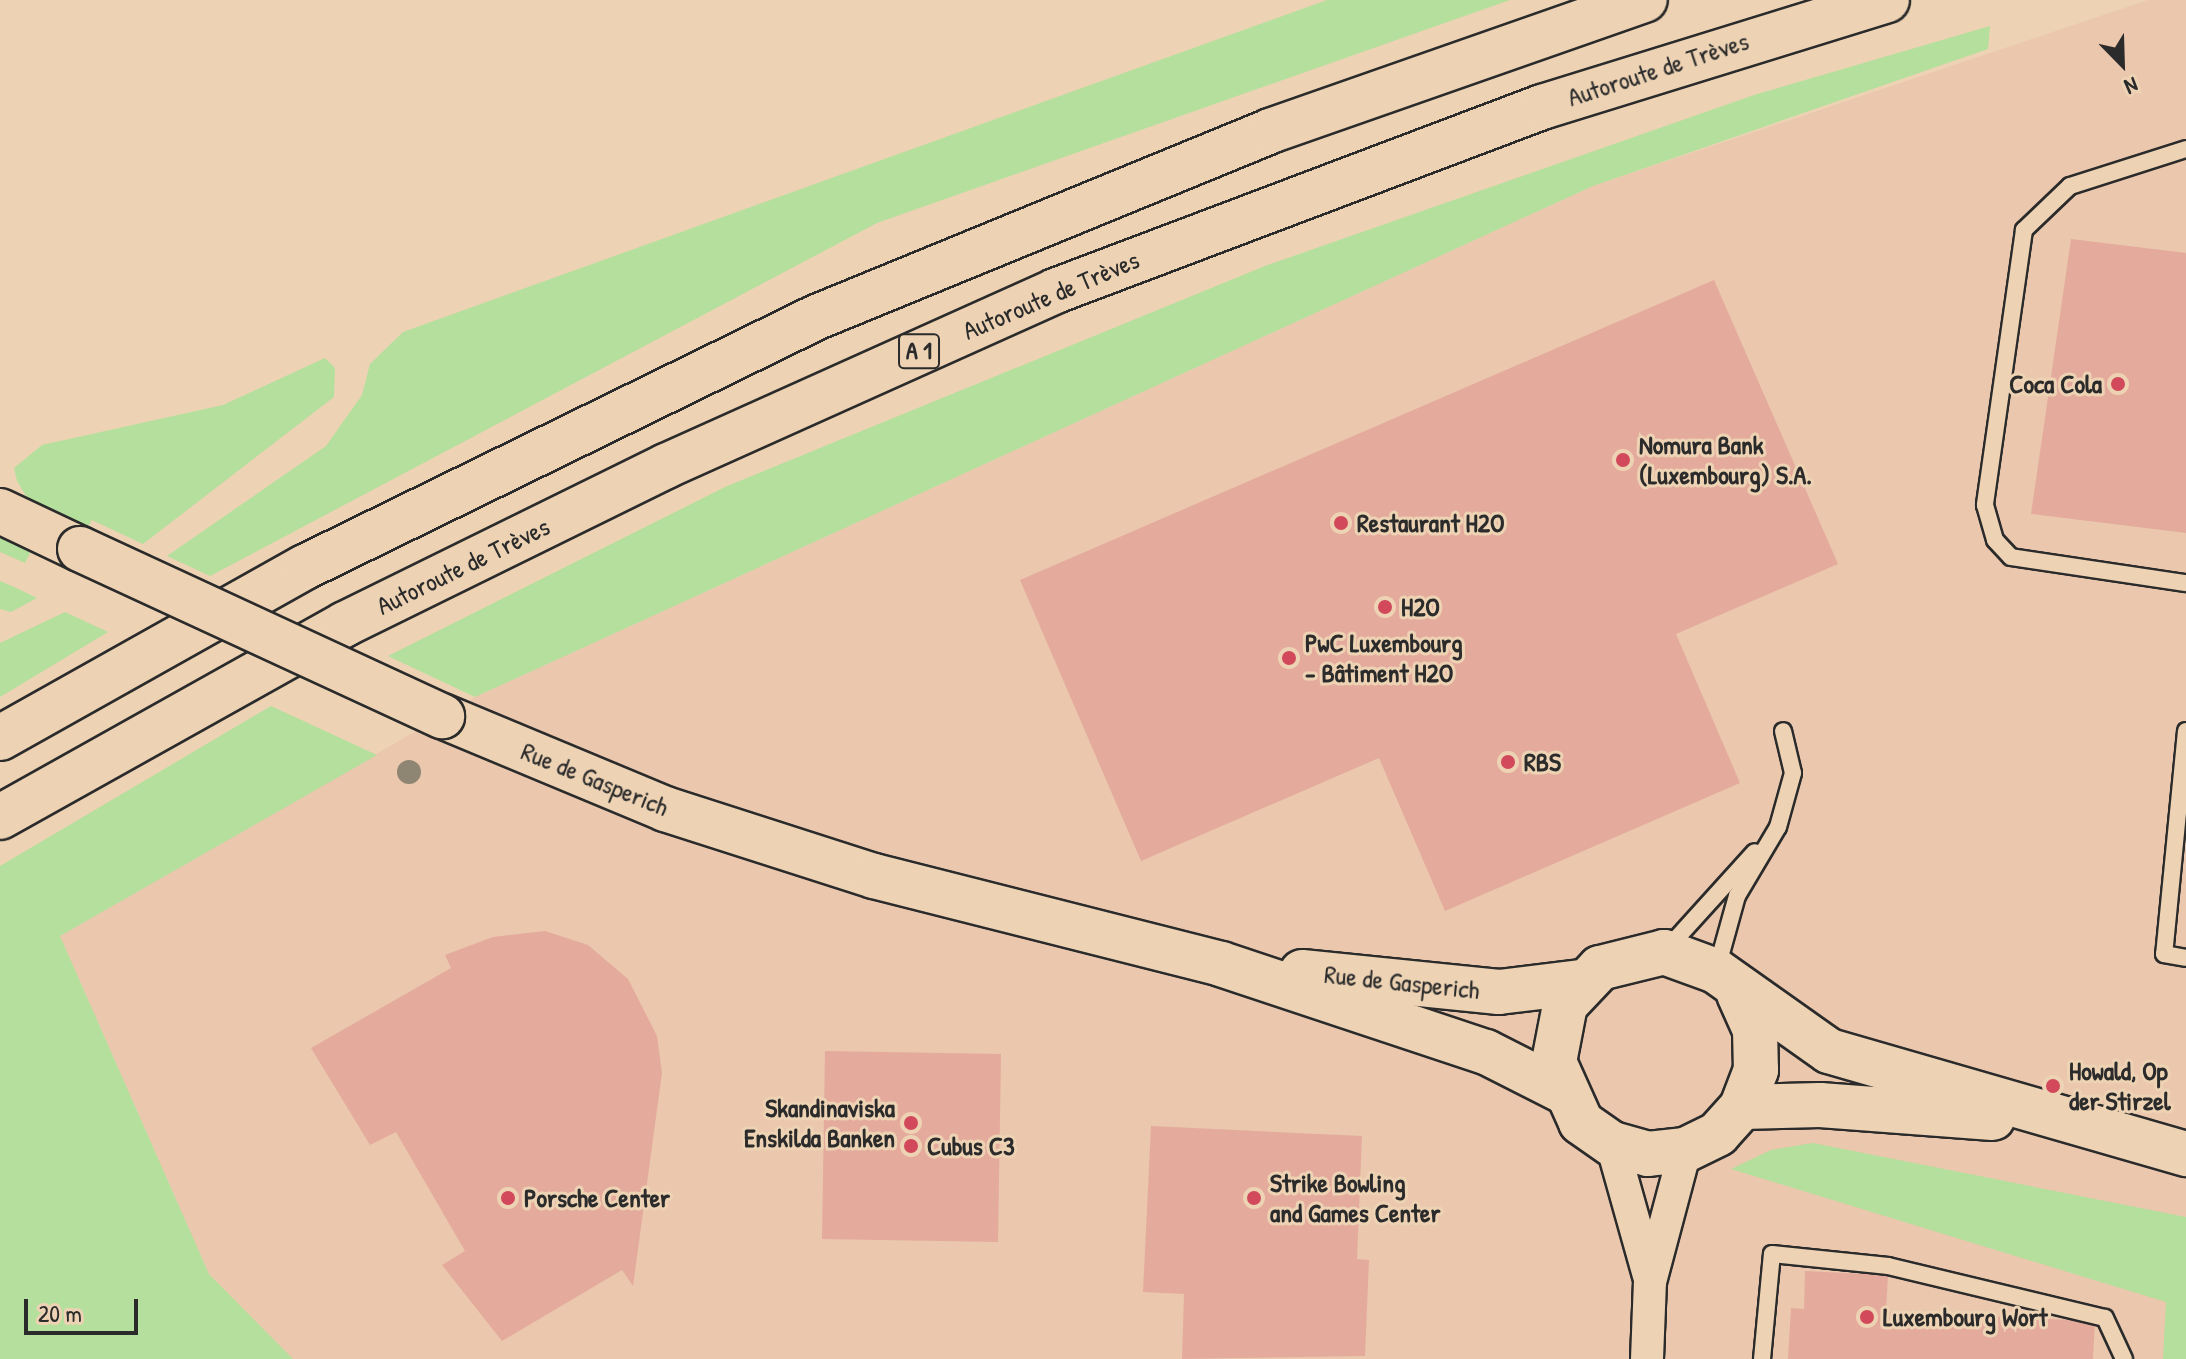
<!DOCTYPE html>
<html>
<head>
<meta charset="utf-8">
<style>
  body { margin:0 }
  #map { position:relative; width:2186px; height:1359px; overflow:hidden; background:#edd3b4; font-family:"Patrick Hand",sans-serif }
  div>[style] { position:absolute }
  [style*='--x'] { left:calc(var(--x)*1px); top:calc(var(--y)*1px); width:calc(var(--w)*1px); rotate:calc(var(--a)*1deg) }
  .built>* { inset:0; background:#eac7ad }
  .green>* { inset:0; background:#b4df9c }
  .building>* { inset:0; background:#e4ab9d }
  .roads { filter:drop-shadow(2px 0 #2b2b2b) drop-shadow(-2px 0 #2b2b2b) drop-shadow(0 2px #2b2b2b) drop-shadow(0 -2px #2b2b2b) }
  .service>* { height:16px; margin:-8px; padding:0 8px; transform-origin:8px; border-radius:8px; background:#edd3b4 }
  .minor>* { height:32px; margin:-16px; padding:0 16px; transform-origin:16px; border-radius:16px; background:#edd3b4 }
  .secondary>* { height:44px; margin:-22px; padding:0 22px; transform-origin:22px; border-radius:22px; background:#edd3b4 }
  .motorway>* { height:44px; margin:-22px; padding:0 22px; transform-origin:22px; border-radius:22px; background:#edd3b4 }
  .bridges { filter:drop-shadow(2px 0 #2b2b2b) drop-shadow(-2px 0 #2b2b2b) drop-shadow(0 2px #2b2b2b) drop-shadow(0 -2px #2b2b2b) }
  .secondary-bridge>* { height:44px; margin:-22px; padding:0 22px; transform-origin:22px; border-radius:22px; background:#edd3b4 }
  .trees>* { width:24px; height:24px; margin:-12px; border-radius:50%; background:#8e8572 }
  .dots>* { width:22px; height:22px; translate:-50% -50%; box-sizing:border-box; border:4px solid #edd3b4; border-radius:50% }
  span { translate:-50% -50%; white-space:nowrap; text-align:center; line-height:1.15; -webkit-text-stroke:6px #edd3b4; paint-order:stroke }
  .shield-label span { padding:2px 6px; background:#edd3b4; border:2px solid; border-radius:6px; -webkit-text-stroke-width:0 }
  .shield-label { font-size:24px; color:#2b2b2b; font-weight:700 }
  .street-label { font-size:26px; color:#2b2b2b }
  .poi-label { font-size:26px; color:#2b2b2b; font-weight:700 }
  .right { translate:-100% -50%; text-align:right }
  .left { translate:0 -50%; text-align:left }
  .north { position:absolute; left:2082px; top:24px; width:80px; height:80px; -webkit-text-stroke:6px #edd3b4; paint-order:stroke; rotate:157deg; font-size:22px; font-weight:700; line-height:32px; text-align:center; color:#2b2b2b }
  .north::after { content:''; display:block; margin:auto; width:28px; height:36px; background:#2b2b2b; clip-path:polygon(50% 0,100% 100%,50% 72%,0 100%) }
  .scale { position:absolute; left:24px; top:1299px; width:114px; height:36px; box-sizing:border-box; border:4px solid #2b2b2b; border-top:0; padding-left:10px; font-size:24px; line-height:28px; white-space:nowrap; color:#2b2b2b; -webkit-text-stroke:6px #edd3b4; paint-order:stroke }
</style>
</head>
<body>
<div id="map">
  <div class="built">
    <i style="clip-path:polygon(2148px 0,2186px 0,2186px 1359px,293px 1359px,209px 1274px,60px 936px,475px 697px,1593px 186px)"></i>
  </div>
  <div class="green">
    <i style="clip-path:polygon(1327px 0,1510px 0,877px 223px,210px 576px,167px 556px,326px 446px,362px 395px,370px 364px,403px 332px)"></i>
    <i style="clip-path:polygon(1990px 26px,1988px 49px,1593px 186px,475px 697px,388px 656px,725px 487px,1265px 266px,1754px 95px)"></i>
    <i style="clip-path:polygon(325px 358px,335px 368px,334px 397px,143px 544px,92px 520px,87px 529px,54px 514px,26px 496px,17px 481px,14px 468px,42px 445px,223px 405px)"></i>
    <i style="clip-path:polygon(0 537px,31px 551px,25px 563px,0 552px)"></i>
    <i style="clip-path:polygon(0 581px,12px 586px,37px 598px,11px 612px,0 609px)"></i>
    <i style="clip-path:polygon(65px 612px,108px 632px,0 697px,0 643px)"></i>
    <i style="clip-path:polygon(271px 706px,377px 755px,60px 936px,209px 1274px,293px 1359px,0 1359px,0 866px)"></i>
    <i style="clip-path:polygon(1813px 1143px,2186px 1217px,2186px 1359px,2163px 1359px,2166px 1302px,1731px 1169px,1771px 1150px)"></i>
  </div>
  <div class="building">
    <i style="clip-path:polygon(2071px 239px,2186px 253px,2186px 533px,2031px 514px)"></i>
    <i style="clip-path:polygon(1714px 280px,1838px 564px,1676px 634px,1740px 783px,1445px 911px,1379px 758px,1141px 861px,1020px 580px)"></i>
    <i style="clip-path:polygon(545px 931px,588px 945px,628px 979px,657px 1036px,662px 1073px,633px 1286px,622px 1270px,502px 1341px,442px 1265px,465px 1251px,396px 1132px,370px 1145px,311px 1048px,451px 968px,445px 955px,493px 937px)"></i>
    <i style="clip-path:polygon(825px 1051px,1001px 1054px,998px 1242px,822px 1239px)"></i>
    <i style="clip-path:polygon(1151px 1126px,1362px 1136px,1357px 1259px,1369px 1260px,1365px 1356px,1182px 1359px,1184px 1294px,1143px 1292px)"></i>
    <i style="clip-path:polygon(1805px 1271px,1888px 1275px,1886px 1312px,2095px 1321px,2093px 1359px,1788px 1359px,1791px 1308px,1804px 1309px)"></i>
  </div>
  <div class="roads">
    <div class="service">
      <i style="--x:2186;--y:149;--w:122;--a:162.3"></i>
      <i style="--x:2070;--y:186;--w:64;--a:136.3"></i>
      <i style="--x:2024;--y:230;--w:278;--a:98.1"></i>
      <i style="--x:1985;--y:505;--w:36;--a:74"></i>
      <i style="--x:1995;--y:540;--w:23;--a:47"></i>
      <i style="--x:2011;--y:557;--w:177;--a:8.5"></i>
      <i style="--x:2186;--y:731;--w:224;--a:95.6"></i>
      <i style="--x:2164;--y:954;--w:22;--a:10"></i>
      <i style="--x:1666;--y:950;--w:132;--a:-47.8"></i>
      <i style="--x:1717;--y:968;--w:75;--a:-74.5"></i>
      <i style="--x:1737;--y:896;--w:80;--a:-59.3"></i>
      <i style="--x:1778;--y:827;--w:56;--a:-74.5"></i>
      <i style="--x:1793;--y:773;--w:43;--a:-103.4"></i>
      <i style="--x:1762;--y:1359;--w:105;--a:-84.6"></i>
      <i style="--x:1772;--y:1254;--w:117;--a:5.9"></i>
      <i style="--x:1888;--y:1266;--w:223;--a:13.5"></i>
      <i style="--x:2105;--y:1318;--w:45;--a:65.1"></i>
    </div>
    <div class="minor">
      <i style="--x:1612;--y:1144;--w:137;--a:74.3"></i>
      <i style="--x:1647;--y:1359;--w:77;--a:-87.8"></i>
      <i style="--x:1650;--y:1282;--w:137;--a:-75.1"></i>
    </div>
    <div class="secondary">
      <i style="--x:0;--y:511;--w:89;--a:25.4"></i>
      <i style="--x:442;--y:716;--w:242;--a:22.6"></i>
      <i style="--x:665;--y:809;--w:219;--a:17.8"></i>
      <i style="--x:874;--y:876;--w:358;--a:14.2"></i>
      <i style="--x:1221;--y:964;--w:279;--a:18.4"></i>
      <i style="--x:1486;--y:1052;--w:84;--a:26.9"></i>
      <i style="--x:1302;--y:972;--w:198;--a:5.8"></i>
      <i style="--x:1499;--y:992;--w:84;--a:-6.9"></i>
      <i style="--x:1739;--y:994;--w:39;--a:66"></i>
      <i style="--x:1755;--y:1030;--w:40;--a:88.6"></i>
      <i style="--x:1756;--y:1070;--w:40;--a:111"></i>
      <i style="--x:1742;--y:1107;--w:36;--a:132"></i>
      <i style="--x:1718;--y:1134;--w:37;--a:154"></i>
      <i style="--x:1685;--y:1150;--w:37;--a:174"></i>
      <i style="--x:1648;--y:1154;--w:37;--a:-164"></i>
      <i style="--x:1612;--y:1144;--w:38;--a:-145"></i>
      <i style="--x:1581;--y:1122;--w:66;--a:-114.2"></i>
      <i style="--x:1554;--y:1062;--w:58;--a:-79.1"></i>
      <i style="--x:1565;--y:1005;--w:51;--a:-46.6"></i>
      <i style="--x:1600;--y:968;--w:66;--a:-14"></i>
      <i style="--x:1664;--y:952;--w:55;--a:20.1"></i>
      <i style="--x:1716;--y:971;--w:138;--a:35.3"></i>
      <i style="--x:1829;--y:1051;--w:372;--a:16.1"></i>
      <i style="--x:1742;--y:1107;--w:78;--a:-1.5"></i>
      <i style="--x:1820;--y:1105;--w:173;--a:4.3"></i>
    </div>
    <div class="motorway">
      <i style="--x:0;--y:738;--w:350;--a:-29.3"></i>
      <i style="--x:305;--y:567;--w:570;--a:-26.03"></i>
      <i style="--x:817;--y:317;--w:490;--a:-22.3"></i>
      <i style="--x:1270;--y:131;--w:397;--a:-19.3"></i>
      <i style="--x:0;--y:817;--w:395;--a:-29.2"></i>
      <i style="--x:345;--y:624;--w:358;--a:-26.2"></i>
      <i style="--x:666;--y:466;--w:427;--a:-24.2"></i>
      <i style="--x:1055;--y:291;--w:521;--a:-20.7"></i>
      <i style="--x:1542;--y:107;--w:361;--a:-17.2"></i>
    </div>
  </div>
  <div class="bridges">
    <div class="secondary-bridge">
      <i style="--x:80;--y:549;--w:399;--a:24.8"></i>
    </div>
  </div>
  <div class="trees">
    <i style="left:409px;top:772px"></i>
  </div>
  <div class="dots">
    <i style="left:2118px;top:384px;background:#d1495b"></i>
    <i style="left:1623px;top:460px;background:#d1495b"></i>
    <i style="left:1341px;top:523px;background:#d1495b"></i>
    <i style="left:1385px;top:607px;background:#d1495b"></i>
    <i style="left:1289px;top:658px;background:#d1495b"></i>
    <i style="left:1508px;top:762px;background:#d1495b"></i>
    <i style="left:2053px;top:1086px;background:#d1495b"></i>
    <i style="left:911px;top:1123px;background:#d1495b"></i>
    <i style="left:911px;top:1146px;background:#d1495b"></i>
    <i style="left:508px;top:1198px;background:#d1495b"></i>
    <i style="left:1254px;top:1198px;background:#d1495b"></i>
    <i style="left:1867px;top:1317px;background:#d1495b"></i>
  </div>
  <div class="shield-label">
    <span style="left:919px;top:351px">A 1</span>
  </div>
  <div class="street-label">
    <span style="left:1658px;top:69px;rotate:-18deg">Autoroute de Trèves</span>
    <span style="left:1051px;top:295px;rotate:-23deg">Autoroute de Trèves</span>
    <span style="left:463px;top:566px;rotate:-26deg">Autoroute de Trèves</span>
    <span style="left:595px;top:779px;rotate:22deg">Rue de Gasperich</span>
    <span style="left:1402px;top:982px;rotate:6deg">Rue de Gasperich</span>
  </div>
  <div class="poi-label">
    <span class="right" style="left:2102px;top:384px">Coca Cola</span>
    <span class="left" style="left:1639px;top:460px">Nomura Bank<br>(Luxembourg) S.A.</span>
    <span class="left" style="left:1357px;top:523px">Restaurant H2O</span>
    <span class="left" style="left:1401px;top:607px">H2O</span>
    <span class="left" style="left:1305px;top:658px">PwC Luxembourg<br>- Bâtiment H2O</span>
    <span class="left" style="left:1524px;top:762px">RBS</span>
    <span class="left" style="left:2069px;top:1086px">Howald, Op<br>der Stirzel</span>
    <span class="right" style="left:895px;top:1123px">Skandinaviska<br>Enskilda Banken</span>
    <span class="left" style="left:927px;top:1146px">Cubus C3</span>
    <span class="left" style="left:1270px;top:1198px">Strike Bowling<br>and Games Center</span>
    <span class="left" style="left:524px;top:1198px">Porsche Center</span>
    <span class="left" style="left:1883px;top:1317px">Luxembourg Wort</span>
  </div>
  <div class="north">N</div>
  <div class="scale">20 m</div>
</div>
</body>
</html>
